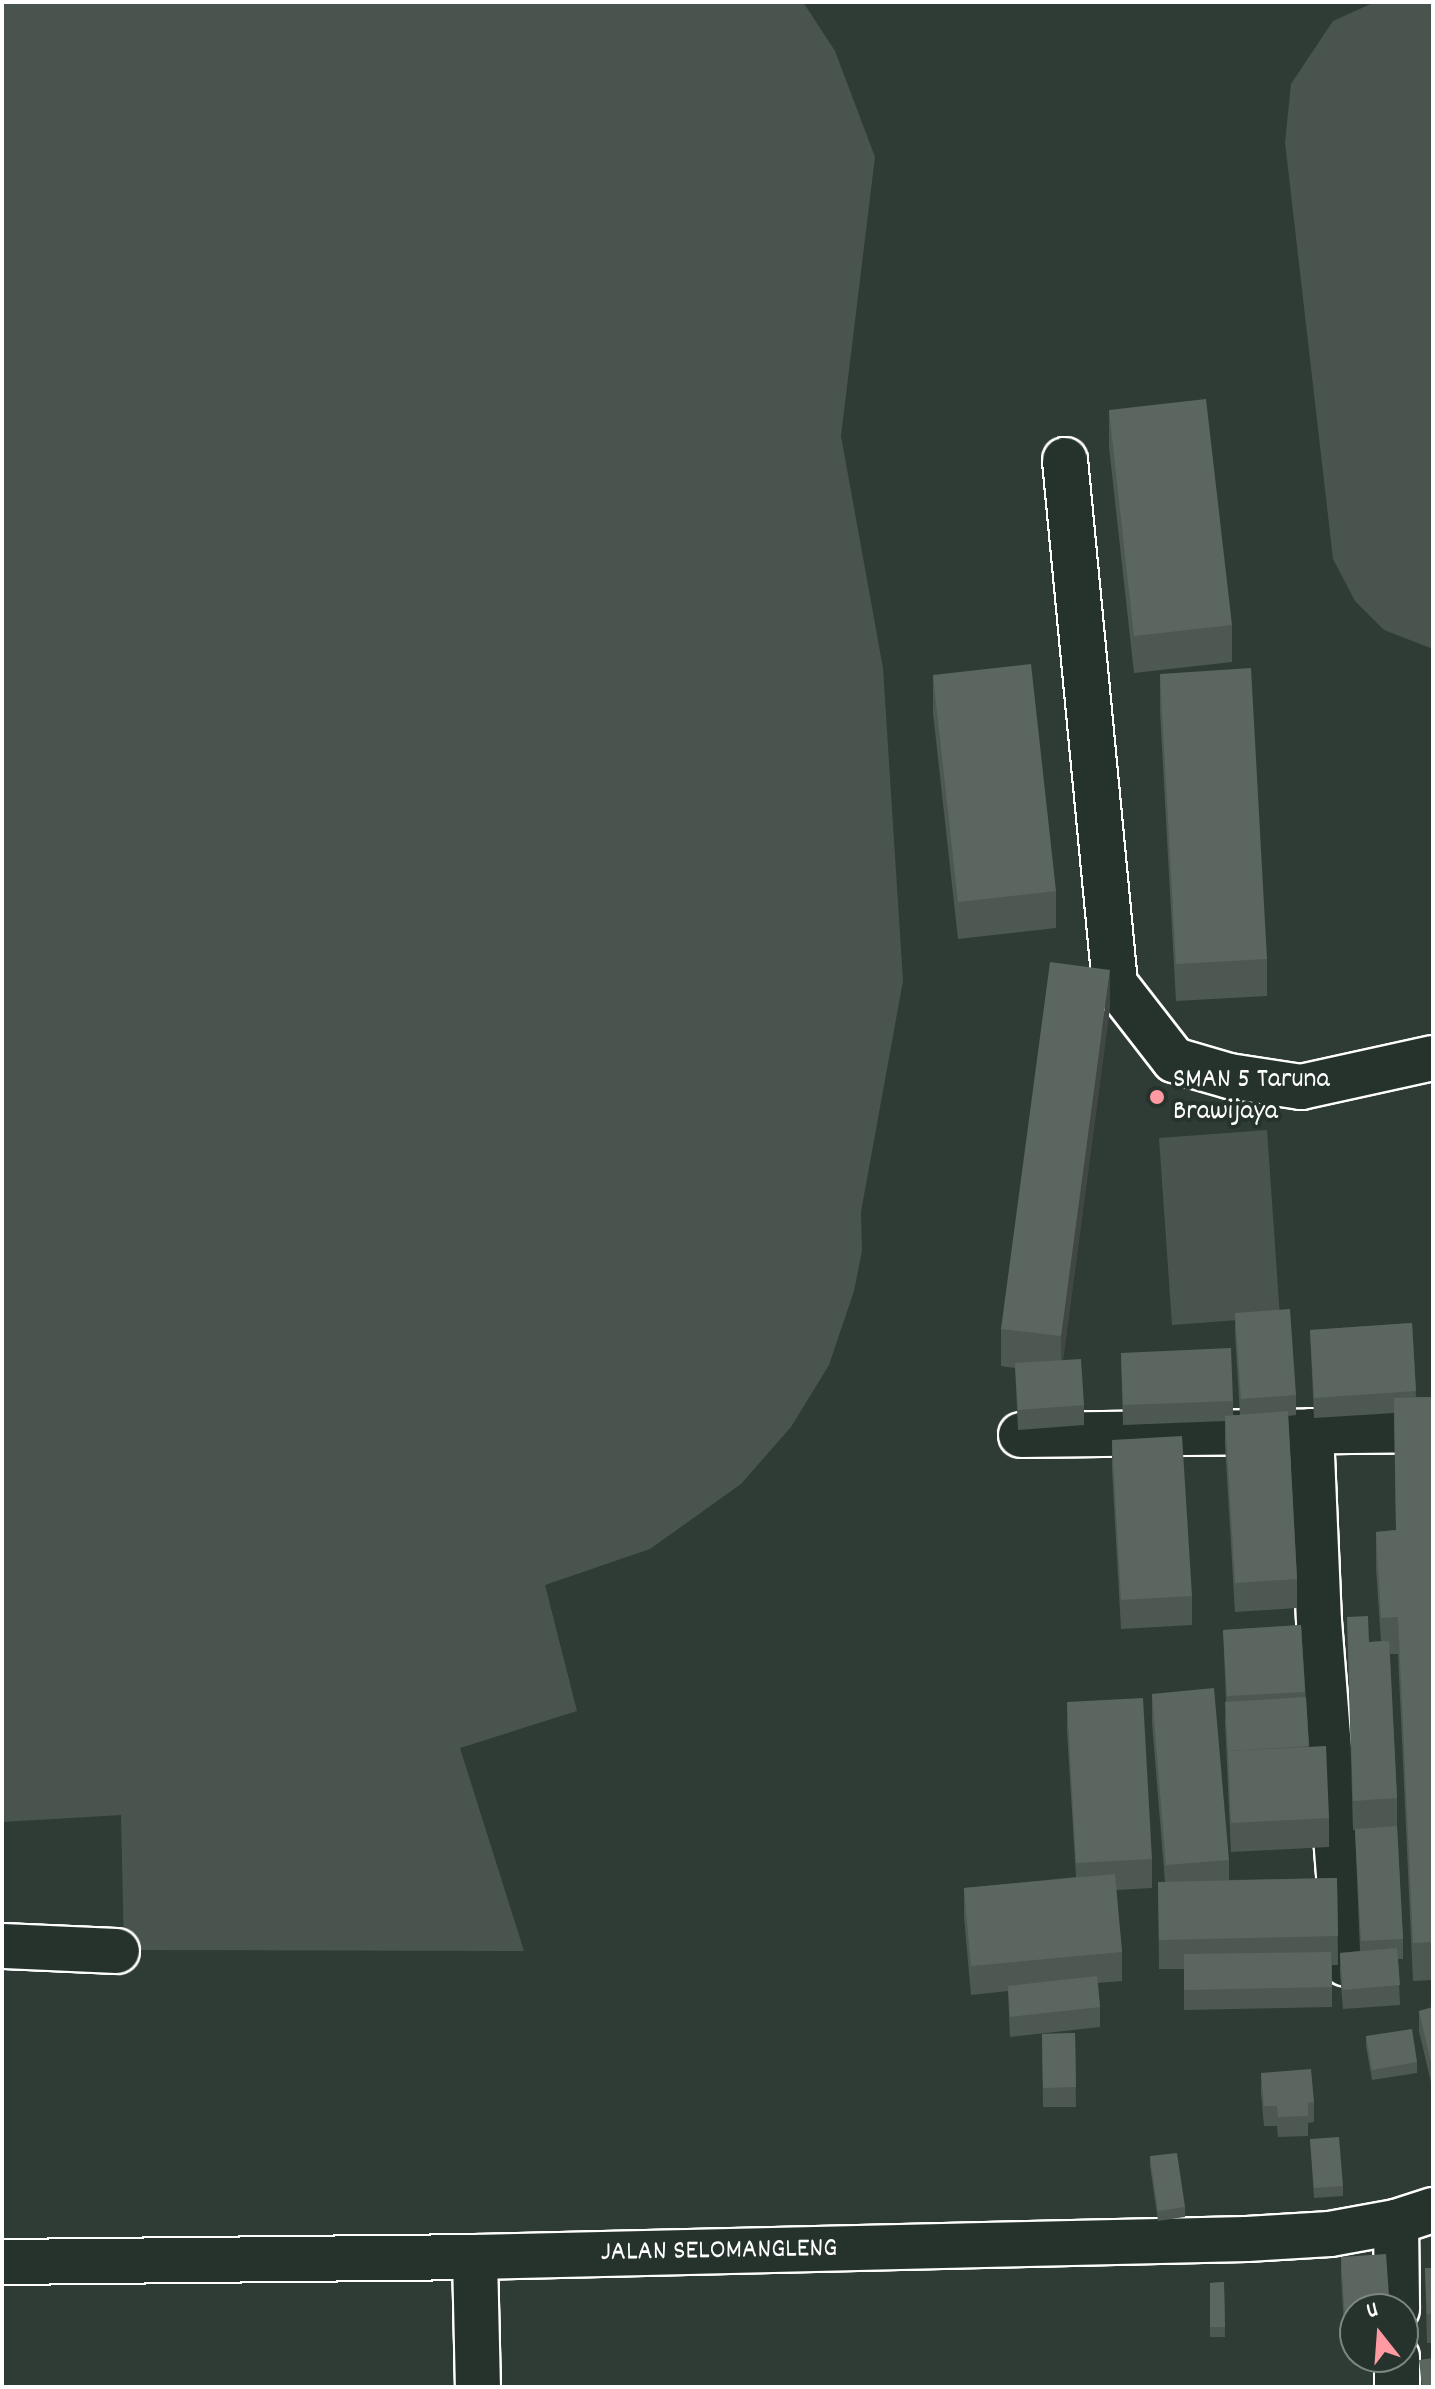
<!DOCTYPE html>
<html>
<head>
<meta charset="utf-8">
<style>
  body { margin:0 }
  #map { position:relative; width:1435px; height:2389px; overflow:hidden; background:#2f3b35; font-family:Dekko,sans-serif }
  div>[style] { position:absolute }
  [style*='--x'] { left:calc(var(--x)*1px); top:calc(var(--y)*1px); width:calc(var(--w)*1px); rotate:calc(var(--a)*1deg) }
  .green>* { inset:0; background:#4a544f }
  .roads { filter:drop-shadow(2px 0 #fff) drop-shadow(-2px 0 #fff) drop-shadow(0 2px #fff) drop-shadow(0 -2px #fff) }
  .minor>* { height:44px; margin:-22px; padding:0 22px; transform-origin:22px; border-radius:22px; background:#26332d }
  .wall>* { inset:0; background:#4e5853 }
  .shaded-wall>* { inset:0; background:#404744 }
  .building>* { inset:0; background:#5b6661 }
  .dots>* { width:22px; height:22px; translate:-50% -50%; box-sizing:border-box; border:4px solid #26332d; border-radius:50% }
  span { translate:-50% -50%; white-space:nowrap; text-align:center; line-height:1.15; -webkit-text-stroke:8px #26332d; paint-order:stroke }
  .poi-label { font-size:28px; color:#fff }
  .left { translate:0 -50%; text-align:left }
  .street-label { font-size:28px; color:#fff }
  .frame { position:absolute; inset:0; border:4px solid #fff; pointer-events:none }
  .north { position:absolute; left:1339px; top:2293px; width:80px; height:80px; box-sizing:border-box; background:#26332d; border:2px solid #7d8581; border-radius:50%; rotate:343deg; font-size:22px; font-weight:700; line-height:32px; text-align:center; color:#fff }
  .north::after { content:''; display:block; margin:auto; width:28px; height:36px; background:#ff9aa2; clip-path:polygon(50% 0,100% 100%,50% 72%,0 100%) }
</style>
</head>
<body>
<div id="map">
  <div class="green">
    <i style="clip-path:polygon(2px 2px,803px 2px,835px 51px,875px 157px,841px 436px,883px 668px,903px 981px,861px 1212px,862px 1251px,854px 1291px,829px 1365px,791px 1427px,741px 1484px,650px 1549px,545px 1585px,577px 1711px,460px 1748px,524px 1951px,124px 1950px,121px 1815px,2px 1822px)"></i>
    <i style="clip-path:polygon(1375px 2px,1433px 2px,1433px 649px,1384px 630px,1355px 601px,1333px 559px,1285px 142px,1291px 84px,1333px 21px)"></i>
    <i style="clip-path:polygon(1267px 1130px,1280px 1317px,1172px 1325px,1159px 1138px)"></i>
  </div>
  <div class="roads">
    <div class="minor">
      <i style="--x:1065;--y:460;--w:526;--a:84.55"></i>
      <i style="--x:1115;--y:984;--w:96;--a:52.2"></i>
      <i style="--x:1174;--y:1060;--w:57;--a:16.2"></i>
      <i style="--x:1229;--y:1076;--w:73;--a:8.7"></i>
      <i style="--x:1301;--y:1087;--w:135;--a:-12.4"></i>
      <i style="--x:1311;--y:1431;--w:190;--a:87.6"></i>
      <i style="--x:1319;--y:1621;--w:344;--a:85.5"></i>
      <i style="--x:1021;--y:1435;--w:412;--a:-0.7"></i>
      <i style="--x:2;--y:1946;--w:115;--a:2.5"></i>
      <i style="--x:1396;--y:2222;--w:87;--a:89.3"></i>
      <i style="--x:475;--y:2257;--w:130;--a:88.7"></i>
      <i style="--x:2;--y:2262;--w:473;--a:-0.6"></i>
      <i style="--x:475;--y:2257;--w:772;--a:-1.34"></i>
      <i style="--x:1247;--y:2239;--w:83;--a:-3.4"></i>
      <i style="--x:1330;--y:2234;--w:67;--a:-10.3"></i>
      <i style="--x:1396;--y:2222;--w:39;--a:-18"></i>
      <i style="--x:1397;--y:2357;--w:30;--a:90"></i>
    </div>
  </div>
  <div class="wall">
    <i style="clip-path:polygon(1109px 410px,1232px 625px,1232px 662px,1134px 673px,1109px 447px)"></i>
    <i style="clip-path:polygon(1160px 674px,1267px 959px,1267px 996px,1176px 1001px,1160px 712px)"></i>
    <i style="clip-path:polygon(933px 675px,1056px 891px,1056px 928px,958px 939px,933px 713px)"></i>
    <i style="clip-path:polygon(1110px 1007px,1063px 1360px,1084px 1405px,1084px 1425px,1018px 1430px,1015px 1368px,1001px 1366px,1001px 1329px)"></i>
    <i style="clip-path:polygon(1235px 1313px,1296px 1395px,1296px 1415px,1288px 1416px,1297px 1579px,1297px 1608px,1235px 1612px,1225px 1445px,1225px 1421px,1123px 1425px,1121px 1353px,1233px 1401px,1233px 1415px,1240px 1415px,1235px 1333px)"></i>
    <i style="clip-path:polygon(1412px 1323px,1416px 1397px,1433px 1397px,1433px 1980px,1413px 1981px,1398px 1654px,1390px 1654px,1397px 1798px,1397px 1826px,1403px 1939px,1403px 1959px,1398px 1959px,1400px 2005px,1343px 2009px,1340px 1973px,1340px 1953px,1360px 1951px,1355px 1830px,1353px 1830px,1347px 1617px,1369px 1642px,1381px 1641px,1376px 1569px,1376px 1532px,1396px 1530px,1394px 1413px,1314px 1418px,1310px 1330px)"></i>
    <i style="clip-path:polygon(1112px 1440px,1192px 1596px,1192px 1625px,1121px 1629px,1112px 1469px)"></i>
    <i style="clip-path:polygon(1301px 1625px,1309px 1747px,1329px 1818px,1329px 1847px,1231px 1852px,1225px 1722px,1226px 1702px,1223px 1630px)"></i>
    <i style="clip-path:polygon(1152px 1694px,1229px 1860px,1229px 1880px,1337px 1878px,1338px 1965px,1332px 1965px,1332px 2007px,1184px 2010px,1184px 1969px,1159px 1969px,1158px 1882px,1165px 1882px,1152px 1723px)"></i>
    <i style="clip-path:polygon(1067px 1702px,1152px 1859px,1152px 1888px,1116px 1890px,1122px 1952px,1122px 1981px,1098px 1983px,1100px 2007px,1100px 2027px,1010px 2037px,1008px 1991px,971px 1995px,964px 1917px,964px 1888px,1076px 1877px,1067px 1731px)"></i>
    <i style="clip-path:polygon(1433px 2007px,1433px 2091px,1419px 2031px,1419px 2011px)"></i>
    <i style="clip-path:polygon(1075px 2033px,1076px 2107px,1043px 2107px,1042px 2034px)"></i>
    <i style="clip-path:polygon(1366px 2036px,1417px 2062px,1417px 2073px,1372px 2080px,1366px 2046px)"></i>
    <i style="clip-path:polygon(1261px 2073px,1314px 2102px,1314px 2122px,1308px 2123px,1308px 2136px,1278px 2137px,1277px 2126px,1264px 2126px,1261px 2093px)"></i>
    <i style="clip-path:polygon(1310px 2139px,1343px 2186px,1343px 2196px,1314px 2198px)"></i>
    <i style="clip-path:polygon(1150px 2156px,1185px 2207px,1185px 2217px,1158px 2221px,1150px 2166px)"></i>
    <i style="clip-path:polygon(1341px 2257px,1355px 2309px,1355px 2340px,1345px 2341px,1341px 2277px)"></i>
    <i style="clip-path:polygon(1425px 2268px,1433px 2268px,1433px 2343px,1427px 2343px)"></i>
    <i style="clip-path:polygon(1224px 2282px,1225px 2337px,1210px 2337px,1210px 2283px)"></i>
  </div>
  <div class="shaded-wall">
    <i style="clip-path:polygon(1110px 970px,1110px 1007px,1061px 1374px,1061px 1336px)"></i>
  </div>
  <div class="building">
    <i style="clip-path:polygon(1206px 399px,1232px 625px,1134px 636px,1109px 410px)"></i>
    <i style="clip-path:polygon(1031px 664px,1056px 891px,958px 902px,933px 675px)"></i>
    <i style="clip-path:polygon(1251px 668px,1267px 959px,1176px 964px,1160px 674px)"></i>
    <i style="clip-path:polygon(1050px 962px,1110px 970px,1061px 1336px,1001px 1329px)"></i>
    <i style="clip-path:polygon(1290px 1309px,1296px 1395px,1241px 1399px,1235px 1313px)"></i>
    <i style="clip-path:polygon(1412px 1323px,1416px 1391px,1314px 1398px,1310px 1330px)"></i>
    <i style="clip-path:polygon(1231px 1348px,1233px 1401px,1123px 1405px,1121px 1353px)"></i>
    <i style="clip-path:polygon(1081px 1359px,1084px 1405px,1018px 1410px,1015px 1363px)"></i>
    <i style="clip-path:polygon(1433px 1397px,1433px 1942px,1413px 1943px,1398px 1617px,1381px 1618px,1376px 1532px,1396px 1530px,1394px 1398px)"></i>
    <i style="clip-path:polygon(1288px 1411px,1297px 1579px,1235px 1583px,1225px 1416px)"></i>
    <i style="clip-path:polygon(1182px 1436px,1192px 1596px,1121px 1600px,1112px 1440px)"></i>
    <i style="clip-path:polygon(1368px 1616px,1369px 1642px,1389px 1641px,1397px 1798px,1353px 1801px,1347px 1617px)"></i>
    <i style="clip-path:polygon(1301px 1625px,1305px 1692px,1227px 1696px,1223px 1630px)"></i>
    <i style="clip-path:polygon(1214px 1688px,1229px 1860px,1166px 1865px,1152px 1694px)"></i>
    <i style="clip-path:polygon(1306px 1697px,1309px 1746px,1228px 1751px,1225px 1702px)"></i>
    <i style="clip-path:polygon(1143px 1698px,1152px 1859px,1076px 1863px,1067px 1702px)"></i>
    <i style="clip-path:polygon(1326px 1746px,1329px 1818px,1231px 1823px,1228px 1751px)"></i>
    <i style="clip-path:polygon(1397px 1826px,1403px 1939px,1361px 1941px,1355px 1829px)"></i>
    <i style="clip-path:polygon(1115px 1874px,1122px 1952px,971px 1966px,964px 1888px)"></i>
    <i style="clip-path:polygon(1337px 1878px,1338px 1936px,1159px 1940px,1158px 1882px)"></i>
    <i style="clip-path:polygon(1397px 1948px,1400px 1985px,1343px 1990px,1340px 1953px)"></i>
    <i style="clip-path:polygon(1331px 1952px,1332px 1987px,1184px 1990px,1184px 1954px)"></i>
    <i style="clip-path:polygon(1097px 1976px,1100px 2007px,1010px 2017px,1008px 1986px)"></i>
    <i style="clip-path:polygon(1433px 2007px,1433px 2071px,1419px 2011px)"></i>
    <i style="clip-path:polygon(1412px 2029px,1417px 2062px,1372px 2070px,1366px 2036px)"></i>
    <i style="clip-path:polygon(1075px 2033px,1076px 2087px,1043px 2088px,1042px 2034px)"></i>
    <i style="clip-path:polygon(1311px 2069px,1314px 2102px,1308px 2103px,1308px 2116px,1278px 2117px,1277px 2106px,1264px 2106px,1261px 2073px)"></i>
    <i style="clip-path:polygon(1339px 2137px,1343px 2186px,1314px 2188px,1310px 2139px)"></i>
    <i style="clip-path:polygon(1177px 2153px,1185px 2207px,1158px 2211px,1150px 2156px)"></i>
    <i style="clip-path:polygon(1386px 2254px,1390px 2309px,1355px 2309px,1355px 2321px,1345px 2321px,1341px 2257px)"></i>
    <i style="clip-path:polygon(1425px 2268px,1433px 2268px,1433px 2314px,1427px 2314px)"></i>
    <i style="clip-path:polygon(1224px 2282px,1225px 2327px,1210px 2327px,1210px 2283px)"></i>
    <i style="clip-path:polygon(1433px 2358px,1433px 2387px,1422px 2387px,1419px 2360px)"></i>
  </div>
  <div class="dots">
    <i style="left:1157px;top:1097px;background:#ff9aa2"></i>
  </div>
  <div class="poi-label">
    <span class="left" style="left:1173px;top:1097px">SMAN 5 Taruna<br>Brawijaya</span>
  </div>
  <div class="street-label">
    <span style="left:719px;top:2252px;rotate:-1deg">JALAN SELOMANGLENG</span>
  </div>
  <div class="frame"></div>
  <div class="north">U</div>
</div>
</body>
</html>
